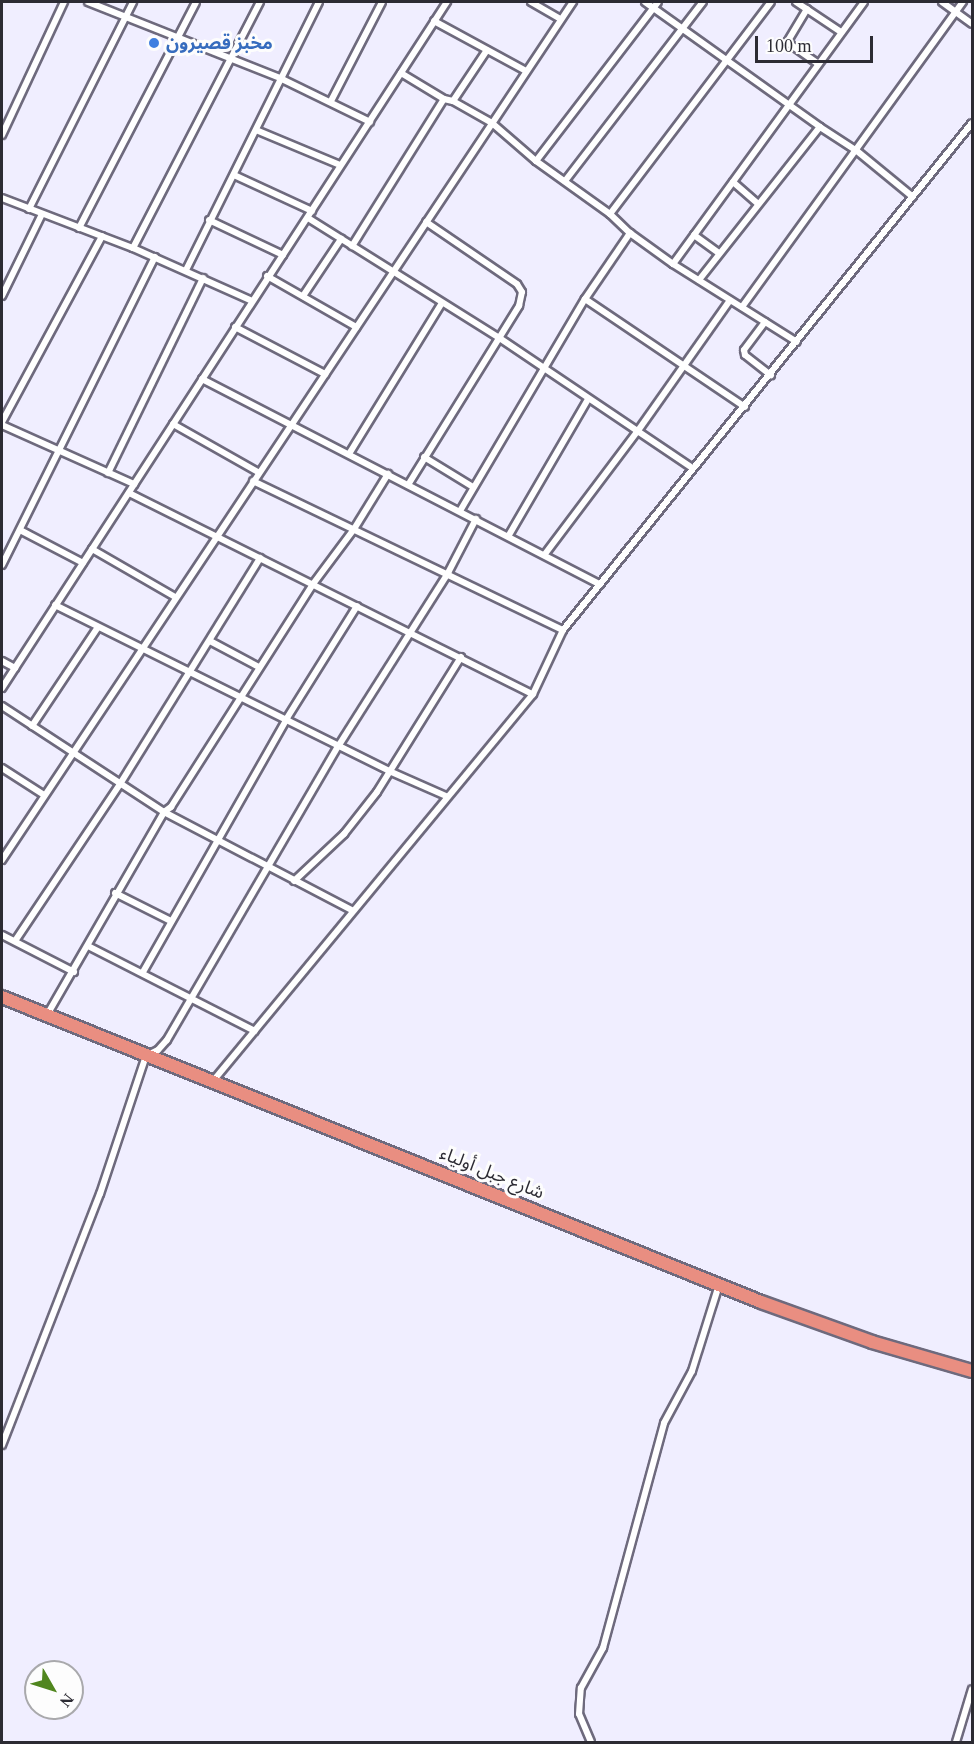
<!DOCTYPE html>
<html>
<head>
<meta charset="utf-8">
<style>
  body { margin:0 }
  #map { position:relative; width:974px; height:1744px; overflow:hidden; background:#f0eeff; font-family:"Times New Roman","Noto Sans Arabic",serif }
  div>[style] { position:absolute }
  [style*='--x'] { left:calc(var(--x)*1px); top:calc(var(--y)*1px); width:calc(var(--w)*1px); rotate:calc(var(--a)*1deg) }
  .roads { filter:drop-shadow(2px 0 #6e6a7d) drop-shadow(-2px 0 #6e6a7d) drop-shadow(0 2px #6e6a7d) drop-shadow(0 -2px #6e6a7d) }
  .street>* { height:6px; margin:-3px; padding:0 3px; transform-origin:3px; border-radius:3px; background:#fff }
  .highway>* { height:12px; margin:-6px; padding:0 6px; transform-origin:6px; border-radius:6px; background:#e98e81 }
  .dots>* { width:16px; height:16px; translate:-50% -50%; box-sizing:border-box; border:3px solid #fdfdfd; border-radius:50% }
  span { translate:-50% -50%; white-space:nowrap; text-align:center; line-height:1.15; -webkit-text-stroke:6px #fdfdfd; paint-order:stroke }
  .shop-label { font-size:18px; color:#366cbe; font-weight:700 }
  .left { translate:0 -50%; text-align:left }
  .street-label { font-size:18px; color:#2c2b33 }
  .frame { position:absolute; inset:0; border:3px solid #2c2b33; pointer-events:none }
  .north { position:absolute; left:24px; top:1660px; width:60px; height:60px; box-sizing:border-box; background:#fdfdfd; border:2px solid #a9a9ac; border-radius:50%; rotate:129deg; font-size:16px; font-weight:700; line-height:24px; text-align:center; color:#2c2b33 }
  .north::after { content:''; display:block; margin:auto; width:21px; height:27px; background:#50861e; clip-path:polygon(50% 0,100% 100%,50% 72%,0 100%) }
  .scale { position:absolute; left:755px; top:36px; width:118px; height:27px; box-sizing:border-box; border:3px solid #2c2b33; border-top:0; padding-left:8px; font-size:18px; line-height:21px; white-space:nowrap; color:#2c2b33; -webkit-text-stroke:4px #fdfdfd; paint-order:stroke }
</style>
</head>
<body>
<div id="map">
  <div class="roads">
    <div class="street">
      <i style="--x:88;--y:2;--w:209;--a:21.6"></i>
      <i style="--x:282;--y:79;--w:98;--a:26"></i>
      <i style="--x:531;--y:2;--w:34;--a:30"></i>
      <i style="--x:645;--y:2;--w:215;--a:35.5"></i>
      <i style="--x:820;--y:127;--w:44;--a:33"></i>
      <i style="--x:857;--y:151;--w:72;--a:39.4"></i>
      <i style="--x:796;--y:2;--w:54;--a:33.7"></i>
      <i style="--x:942;--y:2;--w:37;--a:36"></i>
      <i style="--x:807;--y:9;--w:39;--a:121"></i>
      <i style="--x:787;--y:42;--w:38;--a:35"></i>
      <i style="--x:434;--y:21;--w:105;--a:28.5"></i>
      <i style="--x:401;--y:73;--w:50;--a:31.2"></i>
      <i style="--x:444;--y:99;--w:9;--a:13"></i>
      <i style="--x:453;--y:101;--w:45;--a:29.4"></i>
      <i style="--x:492;--y:123;--w:58;--a:40.8"></i>
      <i style="--x:536;--y:161;--w:91;--a:35.6"></i>
      <i style="--x:610;--y:214;--w:28;--a:44"></i>
      <i style="--x:630;--y:233;--w:53;--a:35.8"></i>
      <i style="--x:673;--y:264;--w:146;--a:32.2"></i>
      <i style="--x:331;--y:101;--w:111;--a:-62.7"></i>
      <i style="--x:453;--y:101;--w:61;--a:-56.3"></i>
      <i style="--x:256;--y:130;--w:91;--a:22.6"></i>
      <i style="--x:2;--y:135;--w:147;--a:-65"></i>
      <i style="--x:536;--y:161;--w:200;--a:-52.5"></i>
      <i style="--x:234;--y:175;--w:86;--a:24.8"></i>
      <i style="--x:565;--y:181;--w:226;--a:-52.4"></i>
      <i style="--x:733;--y:182;--w:33;--a:41"></i>
      <i style="--x:2;--y:198;--w:140;--a:20.9"></i>
      <i style="--x:133;--y:248;--w:130;--a:24"></i>
      <i style="--x:29;--y:209;--w:232;--a:-63.3"></i>
      <i style="--x:610;--y:214;--w:266;--a:-52.8"></i>
      <i style="--x:308;--y:218;--w:224;--a:32.1"></i>
      <i style="--x:498;--y:337;--w:234;--a:34"></i>
      <i style="--x:209;--y:220;--w:82;--a:25.3"></i>
      <i style="--x:79;--y:228;--w:254;--a:-62.6"></i>
      <i style="--x:694;--y:235;--w:31;--a:36"></i>
      <i style="--x:352;--y:246;--w:173;--a:-58"></i>
      <i style="--x:133;--y:248;--w:277;--a:-62.7"></i>
      <i style="--x:673;--y:264;--w:324;--a:-53.9"></i>
      <i style="--x:186;--y:270;--w:299;--a:-63.6"></i>
      <i style="--x:267;--y:276;--w:103;--a:29.8"></i>
      <i style="--x:699;--y:280;--w:195;--a:-51.7"></i>
      <i style="--x:2;--y:296;--w:91;--a:-64"></i>
      <i style="--x:303;--y:296;--w:69;--a:-56.3"></i>
      <i style="--x:585;--y:299;--w:193;--a:34"></i>
      <i style="--x:742;--y:307;--w:377;--a:-54.1"></i>
      <i style="--x:765;--y:322;--w:35;--a:127"></i>
      <i style="--x:744;--y:350;--w:5;--a:79"></i>
      <i style="--x:745;--y:355;--w:33;--a:38"></i>
      <i style="--x:235;--y:327;--w:102;--a:27.6"></i>
      <i style="--x:202;--y:379;--w:448;--a:27.3"></i>
      <i style="--x:2;--y:422;--w:211;--a:-61.7"></i>
      <i style="--x:173;--y:424;--w:98;--a:29.5"></i>
      <i style="--x:2;--y:425;--w:145;--a:24.1"></i>
      <i style="--x:349;--y:454;--w:177;--a:-58.4"></i>
      <i style="--x:424;--y:457;--w:57;--a:31.5"></i>
      <i style="--x:108;--y:473;--w:217;--a:-64"></i>
      <i style="--x:253;--y:481;--w:344;--a:25.7"></i>
      <i style="--x:408;--y:485;--w:211;--a:-58.2"></i>
      <i style="--x:519;--y:306;--w:14;--a:-78"></i>
      <i style="--x:522;--y:292;--w:9;--a:-122"></i>
      <i style="--x:517;--y:284;--w:110;--a:-145.7"></i>
      <i style="--x:129;--y:493;--w:451;--a:26.5"></i>
      <i style="--x:460;--y:511;--w:246;--a:-59.5"></i>
      <i style="--x:585;--y:299;--w:80;--a:-55.7"></i>
      <i style="--x:20;--y:530;--w:71;--a:27.6"></i>
      <i style="--x:509;--y:535;--w:157;--a:-59.8"></i>
      <i style="--x:92;--y:549;--w:96;--a:30"></i>
      <i style="--x:545;--y:554;--w:153;--a:-53"></i>
      <i style="--x:637;--y:432;--w:161;--a:-54.8"></i>
      <i style="--x:2;--y:565;--w:344;--a:-63.6"></i>
      <i style="--x:55;--y:605;--w:373;--a:26.4"></i>
      <i style="--x:389;--y:771;--w:62;--a:23.7"></i>
      <i style="--x:210;--y:641;--w:55;--a:28"></i>
      <i style="--x:2;--y:661;--w:15;--a:28"></i>
      <i style="--x:2;--y:688;--w:818;--a:-57.03"></i>
      <i style="--x:2;--y:706;--w:194;--a:33.2"></i>
      <i style="--x:164;--y:812;--w:213;--a:27.6"></i>
      <i style="--x:32;--y:726;--w:119;--a:-56.3"></i>
      <i style="--x:2;--y:768;--w:50;--a:32.7"></i>
      <i style="--x:2;--y:860;--w:1031;--a:-56.36"></i>
      <i style="--x:294;--y:881;--w:69;--a:-43.2"></i>
      <i style="--x:344;--y:834;--w:53;--a:-51.8"></i>
      <i style="--x:377;--y:792;--w:159;--a:-58.1"></i>
      <i style="--x:115;--y:893;--w:63;--a:26.6"></i>
      <i style="--x:2;--y:935;--w:81;--a:27.2"></i>
      <i style="--x:15;--y:941;--w:189;--a:-56.2"></i>
      <i style="--x:120;--y:784;--w:266;--a:-58.2"></i>
      <i style="--x:88;--y:946;--w:187;--a:27"></i>
      <i style="--x:143;--y:972;--w:292;--a:-60.4"></i>
      <i style="--x:287;--y:718;--w:132;--a:-58"></i>
      <i style="--x:47;--y:1015;--w:234;--a:-60"></i>
      <i style="--x:164;--y:812;--w:9;--a:-36"></i>
      <i style="--x:171;--y:807;--w:264;--a:-57.5"></i>
      <i style="--x:313;--y:584;--w:69;--a:-53.3"></i>
      <i style="--x:354;--y:529;--w:65;--a:-58.3"></i>
      <i style="--x:213;--y:1081;--w:502;--a:-50.41"></i>
      <i style="--x:533;--y:694;--w:71;--a:-64.9"></i>
      <i style="--x:563;--y:630;--w:651;--a:-51.11"></i>
      <i style="--x:2;--y:1445;--w:269;--a:-68.7"></i>
      <i style="--x:100;--y:1194;--w:145;--a:-71.6"></i>
      <i style="--x:146;--y:1056;--w:13;--a:-27"></i>
      <i style="--x:158;--y:1050;--w:13;--a:-48"></i>
      <i style="--x:167;--y:1040;--w:341;--a:-59.8"></i>
      <i style="--x:339;--y:745;--w:204;--a:-57.6"></i>
      <i style="--x:448;--y:573;--w:61;--a:-62.6"></i>
      <i style="--x:591;--y:1742;--w:30;--a:-113"></i>
      <i style="--x:579;--y:1714;--w:26;--a:-86"></i>
      <i style="--x:581;--y:1688;--w:46;--a:-61.2"></i>
      <i style="--x:603;--y:1648;--w:233;--a:-74.8"></i>
      <i style="--x:664;--y:1423;--w:59;--a:-61.7"></i>
      <i style="--x:692;--y:1371;--w:90;--a:-72.6"></i>
      <i style="--x:956;--y:1742;--w:55;--a:-73.2"></i>
    </div>
    <div class="highway">
      <i style="--x:2;--y:997;--w:818;--a:21.89"></i>
      <i style="--x:761;--y:1302;--w:118;--a:19.8"></i>
      <i style="--x:872;--y:1342;--w:104;--a:16.2"></i>
    </div>
  </div>
  <div class="dots">
    <i style="left:154px;top:43px;background:#3f7fe0"></i>
  </div>
  <div class="shop-label">
    <span class="left" style="left:166px;top:43px">مخبز قصيرون</span>
  </div>
  <div class="street-label">
    <span style="left:492px;top:1173px;rotate:22deg">شارع جبل أولياء</span>
  </div>
  <div class="frame"></div>
  <div class="north">N</div>
  <div class="scale">100 m</div>
</div>
</body>
</html>
